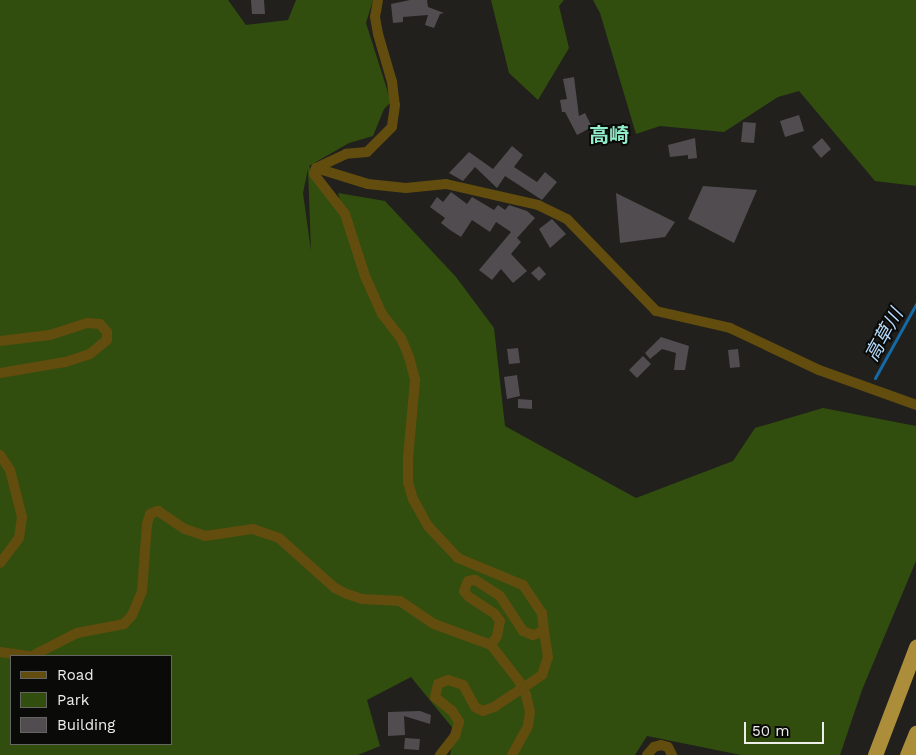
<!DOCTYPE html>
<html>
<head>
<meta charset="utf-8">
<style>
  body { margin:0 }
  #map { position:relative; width:916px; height:755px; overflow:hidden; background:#21201c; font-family:"Work Sans","Noto Sans JP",sans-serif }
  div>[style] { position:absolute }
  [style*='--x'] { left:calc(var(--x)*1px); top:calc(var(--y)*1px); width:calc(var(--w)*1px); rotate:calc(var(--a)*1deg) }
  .green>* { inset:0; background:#314e0e }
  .stream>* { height:3px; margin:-1.5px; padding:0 1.5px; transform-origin:1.5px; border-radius:1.5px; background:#156aa6 }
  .building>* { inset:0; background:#504c50 }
  .minor>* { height:10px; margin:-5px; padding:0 5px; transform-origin:5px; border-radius:5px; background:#624d0e }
  .highway>* { height:15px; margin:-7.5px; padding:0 7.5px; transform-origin:7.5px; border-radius:7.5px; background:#ac8e3a }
  .minor-bridge>* { height:10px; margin:-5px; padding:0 5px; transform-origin:5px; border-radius:5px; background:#624d0e }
  span { translate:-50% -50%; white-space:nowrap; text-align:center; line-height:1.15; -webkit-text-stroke:4px #0a0a08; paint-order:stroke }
  .water-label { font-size:19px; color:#b7dcfd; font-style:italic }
  .quarter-label { font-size:20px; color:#92edcb; font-weight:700 }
  .legend { position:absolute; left:10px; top:655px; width:162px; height:90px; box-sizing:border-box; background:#0a0a08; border:1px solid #656562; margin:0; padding:6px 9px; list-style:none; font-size:15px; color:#ededea }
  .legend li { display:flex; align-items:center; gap:10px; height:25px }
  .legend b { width:25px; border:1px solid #656562 }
  .scale { position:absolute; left:744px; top:722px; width:80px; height:22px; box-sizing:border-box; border:2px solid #ededea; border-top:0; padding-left:6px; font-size:15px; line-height:18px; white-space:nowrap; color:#ededea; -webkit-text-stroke:4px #0a0a08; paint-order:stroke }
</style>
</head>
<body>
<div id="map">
  <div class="green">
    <i style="clip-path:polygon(evenodd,0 0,228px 0,246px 25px,288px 20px,296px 0,373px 0,366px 23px,391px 102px,384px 109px,373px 136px,349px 143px,309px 166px,346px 222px,338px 193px,385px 201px,456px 277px,494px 328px,505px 426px,636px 498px,733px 461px,755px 428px,823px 408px,916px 426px,916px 561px,862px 690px,840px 755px,741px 755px,647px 736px,635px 755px,450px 755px,455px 731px,411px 677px,367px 700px,380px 746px,358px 755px,0 755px,0 0,308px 169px,311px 251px,303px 193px,308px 169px,0 0,11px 656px,171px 656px,171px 744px,11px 744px,11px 656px)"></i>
    <i style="clip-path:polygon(491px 0,564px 0,559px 6px,569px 48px,538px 100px,509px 73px)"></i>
    <i style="clip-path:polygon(593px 0,916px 0,916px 186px,875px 181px,799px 91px,778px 97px,724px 132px,660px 126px,636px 134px,600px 13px)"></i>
  </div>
  <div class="stream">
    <i style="--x:875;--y:378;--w:85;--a:-61"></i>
  </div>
  <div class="building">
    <i style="clip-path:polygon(251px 0,264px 0,265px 14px,252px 14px)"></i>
    <i style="clip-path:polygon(410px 0,427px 0,428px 7px,444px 13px,440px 14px,434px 28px,425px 25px,428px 15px,403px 17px,403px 22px,393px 23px,391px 4px)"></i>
    <i style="clip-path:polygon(574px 77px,579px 116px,585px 113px,592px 127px,577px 135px,565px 112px,562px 112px,560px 100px,567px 99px,563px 79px)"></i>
    <i style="clip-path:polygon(799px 115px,804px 131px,785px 137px,780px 121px)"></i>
    <i style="clip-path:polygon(743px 122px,756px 123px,754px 143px,741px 142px)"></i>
    <i style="clip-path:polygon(695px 138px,697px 158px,688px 159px,688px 155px,670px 157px,668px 145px)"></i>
    <i style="clip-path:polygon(822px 138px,831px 149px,821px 158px,812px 147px)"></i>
    <i style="clip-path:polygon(512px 146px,523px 155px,514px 167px,537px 182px,545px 172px,557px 182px,542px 200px,505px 176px,497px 188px,475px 167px,463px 181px,449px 173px,469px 152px,493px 169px)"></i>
    <i style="clip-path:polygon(703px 186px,757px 190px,734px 243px,688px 219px)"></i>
    <i style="clip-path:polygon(451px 192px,467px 204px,472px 197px,494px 210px,498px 205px,505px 210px,509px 205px,527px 211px,535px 218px,517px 238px,521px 242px,511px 254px,527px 271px,513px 283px,501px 269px,492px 280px,479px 270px,511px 232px,496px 222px,490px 232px,472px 220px,461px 237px,450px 230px,441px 223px,445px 218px,430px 207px,437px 197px,443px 202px)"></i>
    <i style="clip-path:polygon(616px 193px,675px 222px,665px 237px,620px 243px)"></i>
    <i style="clip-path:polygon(552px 219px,566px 234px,550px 248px,539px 229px)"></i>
    <i style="clip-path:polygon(539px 266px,546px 274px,539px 281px,531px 273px)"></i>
    <i style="clip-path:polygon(661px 337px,689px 346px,685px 370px,674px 370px,676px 353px,662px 349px,650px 359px,645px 353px)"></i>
    <i style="clip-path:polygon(518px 348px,520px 363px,509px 364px,507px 349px)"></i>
    <i style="clip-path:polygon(738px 349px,740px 367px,730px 368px,728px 350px)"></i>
    <i style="clip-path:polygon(643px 356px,651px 364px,637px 378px,629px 370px)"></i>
    <i style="clip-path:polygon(517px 375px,520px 396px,507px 399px,504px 377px)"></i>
    <i style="clip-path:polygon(518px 399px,532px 400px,532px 409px,518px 408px)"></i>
    <i style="clip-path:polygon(420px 711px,431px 715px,430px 724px,404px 716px,405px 735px,388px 736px,388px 712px)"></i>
    <i style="clip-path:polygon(405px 738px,420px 739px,419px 750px,404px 749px)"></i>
  </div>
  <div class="minor">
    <i style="--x:378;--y:0;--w:17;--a:100"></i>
    <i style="--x:375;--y:17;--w:17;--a:80"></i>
    <i style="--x:378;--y:34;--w:50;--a:73.7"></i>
    <i style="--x:392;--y:82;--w:23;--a:83"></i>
    <i style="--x:395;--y:105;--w:22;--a:98"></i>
    <i style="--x:392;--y:127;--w:35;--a:135"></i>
    <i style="--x:367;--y:152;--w:21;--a:175"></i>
    <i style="--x:346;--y:154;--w:33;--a:155"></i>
    <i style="--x:316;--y:168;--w:6;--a:108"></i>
    <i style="--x:314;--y:174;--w:51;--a:52.2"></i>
    <i style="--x:345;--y:214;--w:65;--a:72.1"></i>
    <i style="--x:365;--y:276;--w:42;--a:65.9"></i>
    <i style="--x:382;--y:314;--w:31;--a:52"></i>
    <i style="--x:401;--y:338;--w:21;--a:67"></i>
    <i style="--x:409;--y:357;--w:24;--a:75"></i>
    <i style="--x:415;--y:380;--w:79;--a:95.1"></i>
    <i style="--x:408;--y:459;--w:23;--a:90"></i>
    <i style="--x:408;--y:482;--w:18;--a:74"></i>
    <i style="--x:413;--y:499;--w:31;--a:61"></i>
    <i style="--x:428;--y:526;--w:44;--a:46.8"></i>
    <i style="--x:458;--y:558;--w:70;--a:22.6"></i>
    <i style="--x:523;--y:585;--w:34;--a:56"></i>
    <i style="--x:542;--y:613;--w:18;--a:84"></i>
    <i style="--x:544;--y:631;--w:12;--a:160"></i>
    <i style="--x:533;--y:635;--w:11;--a:-158"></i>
    <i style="--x:523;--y:631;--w:42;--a:-123.3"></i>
    <i style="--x:500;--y:596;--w:30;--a:-147"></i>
    <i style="--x:475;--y:580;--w:7;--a:172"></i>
    <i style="--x:468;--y:581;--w:11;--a:112"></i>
    <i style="--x:464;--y:591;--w:8;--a:50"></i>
    <i style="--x:469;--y:597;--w:30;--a:33"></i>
    <i style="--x:494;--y:613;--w:10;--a:53"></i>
    <i style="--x:500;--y:621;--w:15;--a:101"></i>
    <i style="--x:497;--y:636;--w:11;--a:124"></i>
    <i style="--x:316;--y:168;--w:54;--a:17.1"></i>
    <i style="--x:368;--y:184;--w:38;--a:6"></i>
    <i style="--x:406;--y:188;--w:40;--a:-5.7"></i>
    <i style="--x:446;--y:184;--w:94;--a:12.9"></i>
    <i style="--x:538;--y:205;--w:32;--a:26"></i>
    <i style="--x:567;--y:219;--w:128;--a:45.9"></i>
    <i style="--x:656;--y:311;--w:76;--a:12.9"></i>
    <i style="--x:730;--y:328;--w:98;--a:25.3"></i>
    <i style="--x:819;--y:370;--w:103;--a:19.8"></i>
    <i style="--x:0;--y:341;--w:50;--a:-6.8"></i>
    <i style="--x:50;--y:335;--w:39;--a:-18"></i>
    <i style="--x:87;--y:323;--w:13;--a:4"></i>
    <i style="--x:100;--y:324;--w:11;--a:49"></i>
    <i style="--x:107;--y:332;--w:8;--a:90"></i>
    <i style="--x:107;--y:340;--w:22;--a:141"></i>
    <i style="--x:90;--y:354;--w:26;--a:162"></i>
    <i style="--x:65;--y:362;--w:66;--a:170.4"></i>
    <i style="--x:0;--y:455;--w:18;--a:56"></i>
    <i style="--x:10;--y:470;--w:49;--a:75.7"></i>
    <i style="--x:22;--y:517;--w:21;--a:98"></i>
    <i style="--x:19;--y:538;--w:31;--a:127"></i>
    <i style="--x:0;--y:652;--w:29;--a:8"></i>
    <i style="--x:32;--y:656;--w:51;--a:-27.1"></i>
    <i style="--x:77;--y:633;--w:48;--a:-10.8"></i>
    <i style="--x:124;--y:624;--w:12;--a:-48"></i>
    <i style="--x:132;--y:615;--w:26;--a:-67"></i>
    <i style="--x:142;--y:591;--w:67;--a:-85.7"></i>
    <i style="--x:147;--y:524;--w:10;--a:-73"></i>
    <i style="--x:150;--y:514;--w:9;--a:-21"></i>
    <i style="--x:158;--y:511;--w:32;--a:34"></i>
    <i style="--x:185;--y:529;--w:21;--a:19"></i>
    <i style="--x:205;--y:536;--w:49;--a:-8.3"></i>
    <i style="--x:253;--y:529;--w:28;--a:19"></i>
    <i style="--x:279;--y:538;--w:75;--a:41.8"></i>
    <i style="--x:335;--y:588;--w:13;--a:27"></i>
    <i style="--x:347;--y:594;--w:16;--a:18"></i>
    <i style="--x:362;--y:599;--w:38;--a:3"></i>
    <i style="--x:400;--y:601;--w:41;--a:34.1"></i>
    <i style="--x:434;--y:624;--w:61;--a:20.2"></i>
    <i style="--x:491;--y:645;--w:46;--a:52.1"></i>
    <i style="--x:440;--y:755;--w:24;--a:-52"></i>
    <i style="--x:455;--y:736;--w:15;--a:-74"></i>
    <i style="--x:459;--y:722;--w:13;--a:-122"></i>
    <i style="--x:452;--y:711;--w:22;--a:-141"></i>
    <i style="--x:435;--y:697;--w:13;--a:-77"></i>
    <i style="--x:438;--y:684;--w:11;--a:-22"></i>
    <i style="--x:448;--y:680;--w:16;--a:18"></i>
    <i style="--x:463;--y:685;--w:25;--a:61"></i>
    <i style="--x:475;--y:707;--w:9;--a:27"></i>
    <i style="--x:483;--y:711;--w:12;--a:-20"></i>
    <i style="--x:494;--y:707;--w:58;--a:-33.7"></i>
    <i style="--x:542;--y:675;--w:19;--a:-72"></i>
    <i style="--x:548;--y:657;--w:26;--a:-99"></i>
    <i style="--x:512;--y:755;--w:33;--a:-61"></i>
    <i style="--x:528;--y:726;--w:14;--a:-82"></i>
    <i style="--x:530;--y:712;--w:17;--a:-103"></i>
    <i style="--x:647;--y:755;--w:11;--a:-49"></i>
    <i style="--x:654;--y:747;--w:7;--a:-16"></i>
    <i style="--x:661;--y:745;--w:7;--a:16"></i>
    <i style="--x:668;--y:747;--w:9;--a:63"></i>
  </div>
  <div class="highway">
    <i style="--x:875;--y:755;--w:116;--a:-69.2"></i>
    <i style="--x:907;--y:755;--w:24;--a:-68"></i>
  </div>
  <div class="minor-bridge">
    <i style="--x:519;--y:681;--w:16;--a:63"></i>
  </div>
  <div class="water-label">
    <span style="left:884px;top:335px;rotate:-61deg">高草川</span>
  </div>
  <div class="quarter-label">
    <span style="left:609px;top:135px">高崎</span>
  </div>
  <ul class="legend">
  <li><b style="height:6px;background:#624d0e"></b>Road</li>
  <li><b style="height:14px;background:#314e0e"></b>Park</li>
  <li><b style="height:14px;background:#504c50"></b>Building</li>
  </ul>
  <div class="scale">50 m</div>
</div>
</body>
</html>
